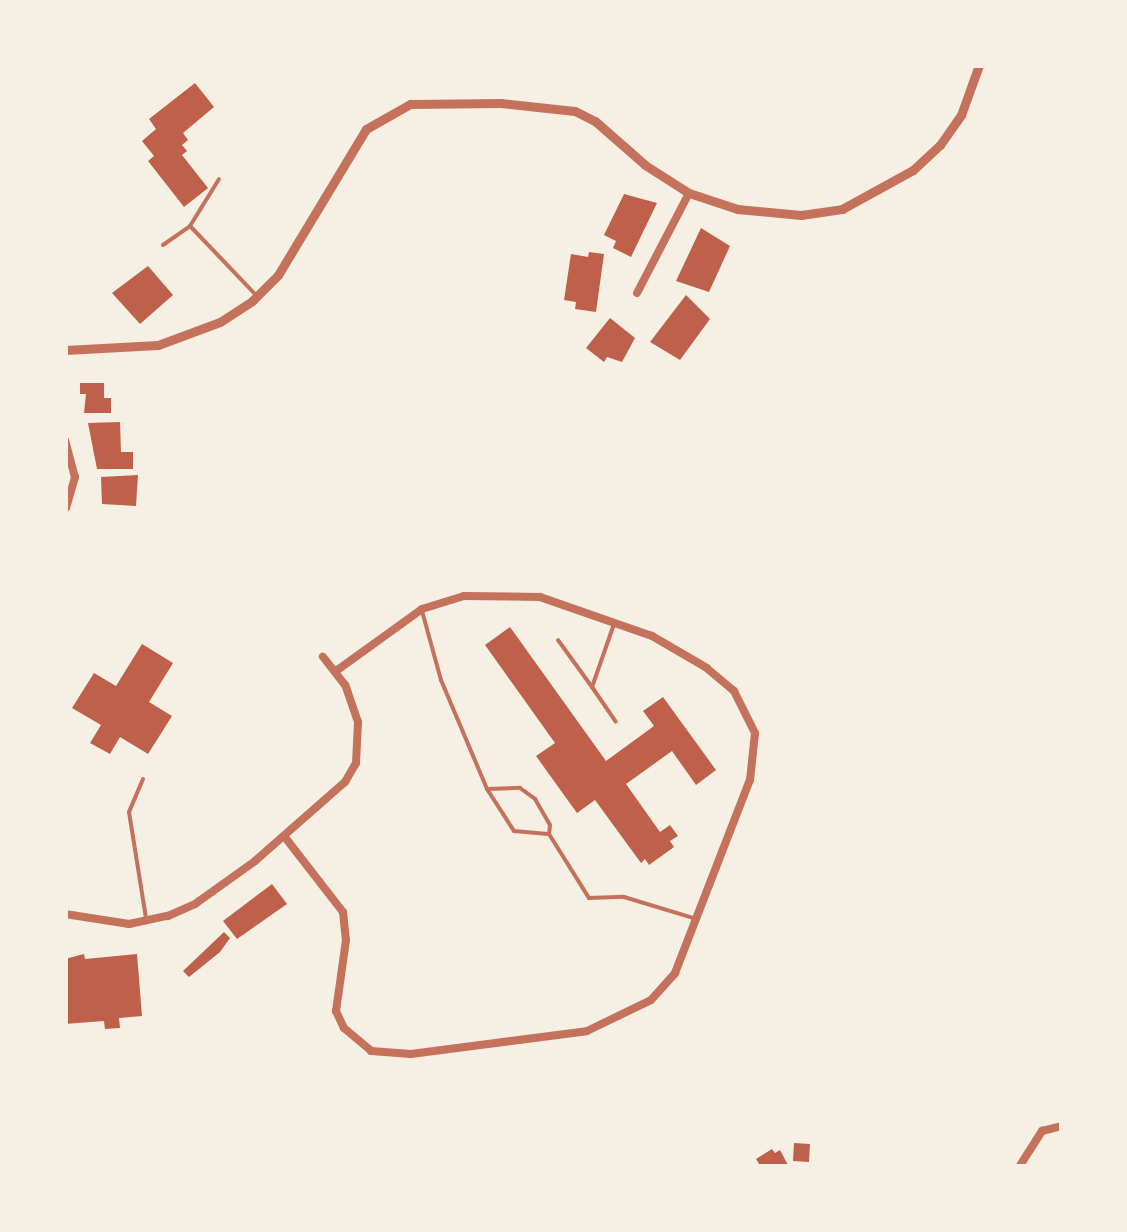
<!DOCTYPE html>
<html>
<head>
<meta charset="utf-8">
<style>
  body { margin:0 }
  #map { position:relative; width:1127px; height:1232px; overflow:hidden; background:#f6efe4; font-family:"Golos Text",sans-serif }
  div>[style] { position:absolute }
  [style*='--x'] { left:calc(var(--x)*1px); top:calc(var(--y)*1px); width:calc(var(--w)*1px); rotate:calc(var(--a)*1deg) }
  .building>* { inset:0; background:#bf614a }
  .service>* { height:4px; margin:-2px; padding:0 2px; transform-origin:2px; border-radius:2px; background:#c5725c }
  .minor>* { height:8px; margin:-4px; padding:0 4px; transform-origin:4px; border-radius:4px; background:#c5725c }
  .tertiary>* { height:9px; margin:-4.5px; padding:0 4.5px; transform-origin:4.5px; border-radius:4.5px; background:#c5725c }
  span { translate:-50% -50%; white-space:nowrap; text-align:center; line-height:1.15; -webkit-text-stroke:9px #f6efe4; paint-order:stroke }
  .frame { position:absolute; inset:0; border:68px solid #f6efe4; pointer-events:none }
</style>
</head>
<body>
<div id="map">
  <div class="building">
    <i style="clip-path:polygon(195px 83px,214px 107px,183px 133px,188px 140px,182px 145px,187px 151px,182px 155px,208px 188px,184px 207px,148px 161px,154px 156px,142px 141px,156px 129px,149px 119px)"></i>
    <i style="clip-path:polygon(624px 194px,657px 203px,631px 257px,613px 248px,616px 241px,604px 235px)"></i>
    <i style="clip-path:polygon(701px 228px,730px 246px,709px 292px,676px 281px)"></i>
    <i style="clip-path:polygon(589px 252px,604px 254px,596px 312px,575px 309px,576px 302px,564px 300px,571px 254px,588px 257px)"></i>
    <i style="clip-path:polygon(148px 266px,173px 295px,140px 324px,112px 293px)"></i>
    <i style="clip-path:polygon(686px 295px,710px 319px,680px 360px,650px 342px)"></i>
    <i style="clip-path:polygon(610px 318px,635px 338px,622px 362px,607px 357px,604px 362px,586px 348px)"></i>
    <i style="clip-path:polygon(80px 383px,104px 383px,104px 398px,111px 398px,111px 413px,84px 413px,86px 394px,80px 394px)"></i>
    <i style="clip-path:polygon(120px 422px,121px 452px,133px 452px,133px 469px,97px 469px,88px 423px)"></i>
    <i style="clip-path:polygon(138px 475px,136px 506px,102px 504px,101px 477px)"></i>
    <i style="clip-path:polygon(510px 627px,606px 761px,654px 726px,643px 711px,663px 697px,716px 770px,696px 785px,672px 751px,626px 784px,660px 832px,670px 825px,678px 836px,670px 841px,674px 847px,649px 865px,645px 859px,641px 863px,595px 800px,577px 813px,536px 756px,555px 743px,485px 645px)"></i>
    <i style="clip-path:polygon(142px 644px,173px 663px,149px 702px,172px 716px,148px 754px,120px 737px,110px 754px,90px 743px,101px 725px,72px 708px,94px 673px,116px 686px)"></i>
    <i style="clip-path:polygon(272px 884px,287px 904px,237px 939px,223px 921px)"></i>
    <i style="clip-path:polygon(224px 932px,230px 938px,220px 952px,189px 977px,183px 971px)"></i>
    <i style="clip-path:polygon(84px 954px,85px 959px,137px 954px,142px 1016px,119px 1018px,120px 1028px,105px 1029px,104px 1021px,65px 1024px,65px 959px)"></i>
    <i style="clip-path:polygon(794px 1143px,810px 1144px,809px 1162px,793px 1161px)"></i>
    <i style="clip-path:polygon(772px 1149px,775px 1153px,780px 1150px,788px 1165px,761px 1167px,756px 1159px)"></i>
  </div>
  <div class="service">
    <i style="--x:190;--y:226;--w:97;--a:46.3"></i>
    <i style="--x:163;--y:245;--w:33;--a:-35"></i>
    <i style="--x:190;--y:226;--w:55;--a:-58.3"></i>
    <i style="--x:422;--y:611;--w:72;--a:74.6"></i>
    <i style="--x:441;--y:680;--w:118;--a:67.1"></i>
    <i style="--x:487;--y:789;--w:33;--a:-2"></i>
    <i style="--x:520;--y:788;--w:19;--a:36"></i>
    <i style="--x:535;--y:799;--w:30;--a:60"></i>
    <i style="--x:550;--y:825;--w:9;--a:96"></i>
    <i style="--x:549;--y:834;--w:75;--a:58"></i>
    <i style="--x:589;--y:898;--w:35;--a:-2"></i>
    <i style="--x:624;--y:897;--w:72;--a:16.9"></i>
    <i style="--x:614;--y:624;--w:67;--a:109.2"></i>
    <i style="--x:592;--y:687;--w:42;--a:55.6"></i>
    <i style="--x:558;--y:640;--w:58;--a:54.1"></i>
    <i style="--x:143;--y:779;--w:36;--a:113"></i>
    <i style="--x:129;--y:812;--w:107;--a:80.9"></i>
    <i style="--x:487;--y:789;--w:50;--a:57.3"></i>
    <i style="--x:514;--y:831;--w:34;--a:5"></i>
  </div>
  <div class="minor">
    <i style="--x:637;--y:293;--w:113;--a:-62.5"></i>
    <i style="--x:65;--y:440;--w:38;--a:75"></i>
    <i style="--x:75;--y:477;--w:32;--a:106"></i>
    <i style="--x:284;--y:836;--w:96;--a:52.2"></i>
    <i style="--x:343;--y:912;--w:28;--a:84"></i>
    <i style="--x:346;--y:940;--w:72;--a:98"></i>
    <i style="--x:336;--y:1011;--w:19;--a:65"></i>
    <i style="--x:344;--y:1028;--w:35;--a:40"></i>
    <i style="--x:371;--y:1051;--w:40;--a:4.3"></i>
    <i style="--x:411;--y:1054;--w:177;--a:-7.4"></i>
    <i style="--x:587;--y:1031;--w:71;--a:-25.8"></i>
    <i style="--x:651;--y:1000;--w:36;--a:-48"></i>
    <i style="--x:675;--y:973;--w:207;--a:-68.8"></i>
    <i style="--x:750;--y:780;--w:47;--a:-83.9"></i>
    <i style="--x:755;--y:733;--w:47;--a:-116.6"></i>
    <i style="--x:734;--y:691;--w:35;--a:-140"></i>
    <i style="--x:707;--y:668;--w:64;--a:-149.8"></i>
    <i style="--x:652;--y:636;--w:119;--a:-160.8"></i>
    <i style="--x:540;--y:597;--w:76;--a:-179.2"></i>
    <i style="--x:464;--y:596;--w:44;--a:162.8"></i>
    <i style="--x:422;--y:609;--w:106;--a:144.2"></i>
    <i style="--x:65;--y:914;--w:65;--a:8.9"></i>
    <i style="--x:129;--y:924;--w:40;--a:-12"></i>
    <i style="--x:168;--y:916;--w:30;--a:-24"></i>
    <i style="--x:195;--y:904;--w:74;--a:-35.6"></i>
    <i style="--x:255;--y:861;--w:120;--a:-41.3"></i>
    <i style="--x:345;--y:782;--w:22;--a:-60"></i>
    <i style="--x:356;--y:763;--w:41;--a:-87.2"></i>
    <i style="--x:358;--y:722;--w:39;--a:-109"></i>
    <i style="--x:345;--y:685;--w:36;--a:-128"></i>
    <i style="--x:1019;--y:1167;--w:43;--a:-57.4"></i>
    <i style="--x:1042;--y:1131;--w:21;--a:-14"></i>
  </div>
  <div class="tertiary">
    <i style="--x:65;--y:350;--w:93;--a:-3.1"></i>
    <i style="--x:158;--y:345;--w:66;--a:-20.4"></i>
    <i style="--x:220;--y:322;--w:38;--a:-33"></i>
    <i style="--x:252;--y:301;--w:37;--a:-45"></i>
    <i style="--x:278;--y:275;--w:170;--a:-58.9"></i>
    <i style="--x:366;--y:129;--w:51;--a:-29.6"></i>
    <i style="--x:410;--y:104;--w:91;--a:-0.6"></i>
    <i style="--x:501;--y:103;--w:74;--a:6.2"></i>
    <i style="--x:575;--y:111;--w:22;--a:27"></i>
    <i style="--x:595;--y:121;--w:67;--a:41.3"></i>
    <i style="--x:645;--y:165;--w:52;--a:32.5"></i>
    <i style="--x:689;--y:193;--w:51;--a:18.4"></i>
    <i style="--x:737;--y:209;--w:64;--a:5.4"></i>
    <i style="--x:801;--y:215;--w:41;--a:-8.3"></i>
    <i style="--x:842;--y:209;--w:81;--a:-28.8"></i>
    <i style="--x:913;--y:170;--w:37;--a:-43"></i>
    <i style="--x:940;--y:145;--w:37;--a:-55"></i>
    <i style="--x:961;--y:115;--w:53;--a:-70.2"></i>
  </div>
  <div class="frame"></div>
</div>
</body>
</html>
